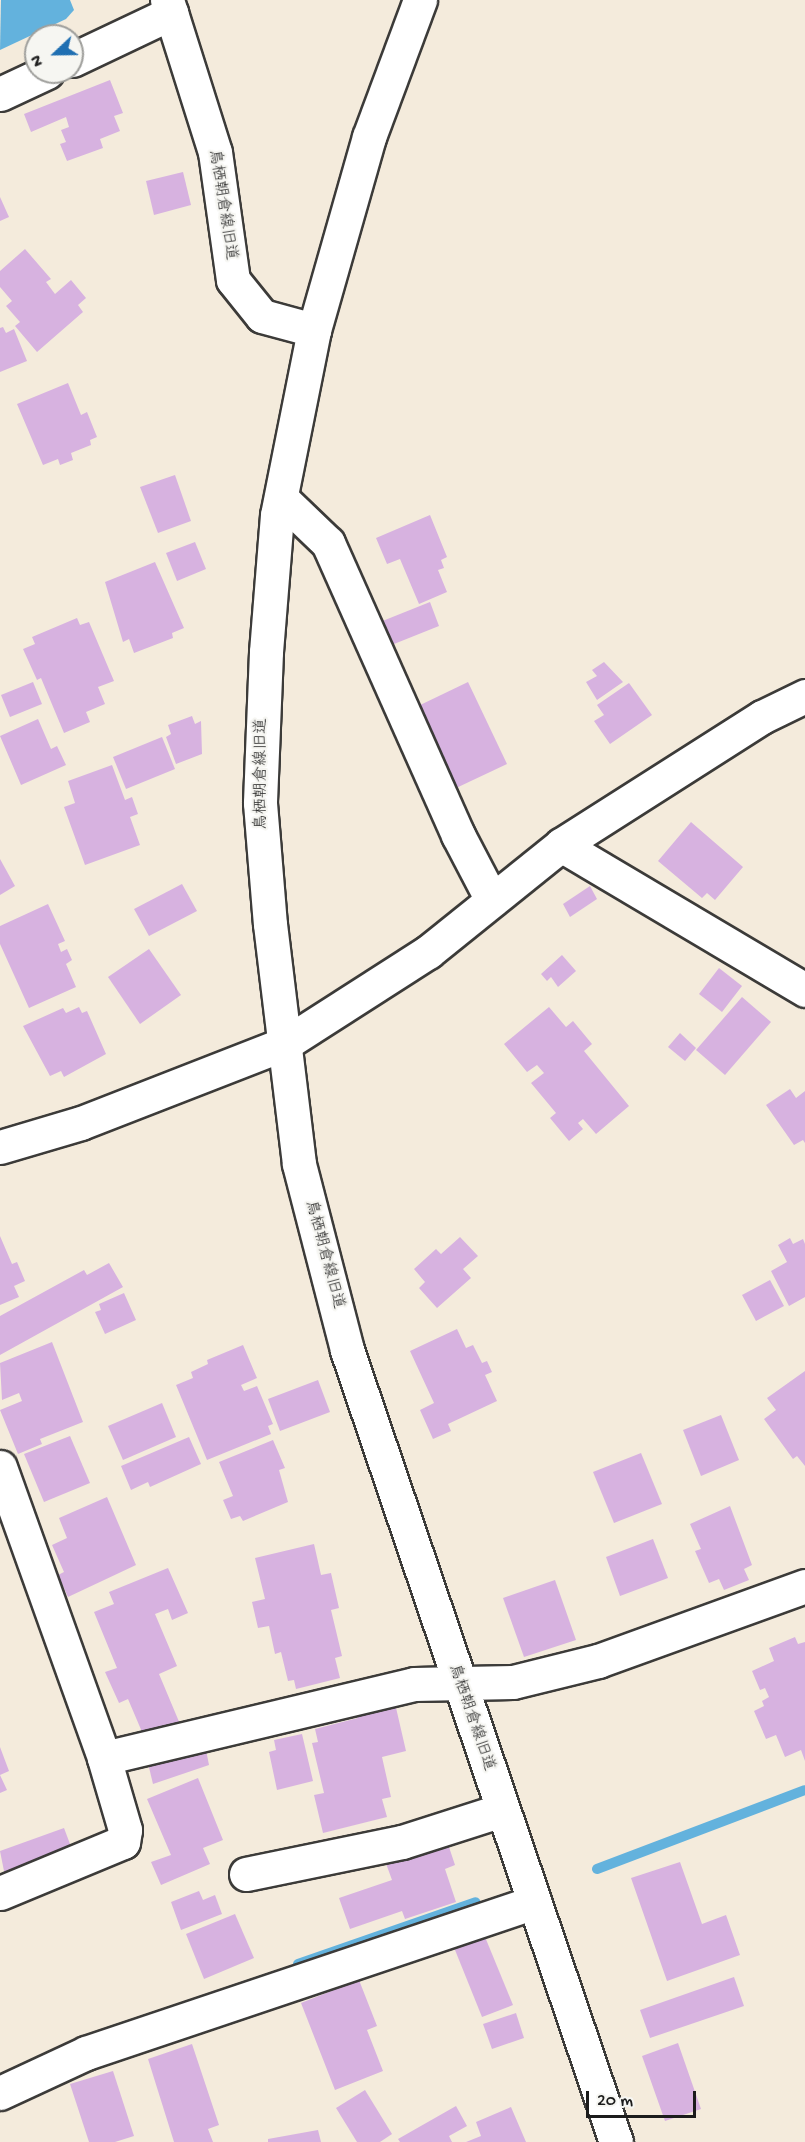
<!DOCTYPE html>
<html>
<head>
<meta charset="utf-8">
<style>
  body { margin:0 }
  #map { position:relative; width:805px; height:2142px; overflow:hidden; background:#f4ebdc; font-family:"Gochi Hand","Klee One",sans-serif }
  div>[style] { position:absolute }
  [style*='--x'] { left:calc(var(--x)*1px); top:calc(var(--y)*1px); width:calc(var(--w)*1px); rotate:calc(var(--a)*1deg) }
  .water>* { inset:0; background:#63b2dd }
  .stream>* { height:10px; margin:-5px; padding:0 5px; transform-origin:5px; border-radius:5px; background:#63b2dd }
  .building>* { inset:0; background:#d7b2e0 }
  .roads { filter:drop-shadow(2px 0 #3c3b39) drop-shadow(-2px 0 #3c3b39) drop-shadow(0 2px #3c3b39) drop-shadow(0 -2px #3c3b39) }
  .minor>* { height:33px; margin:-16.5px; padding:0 16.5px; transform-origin:16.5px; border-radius:16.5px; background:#fff }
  span { translate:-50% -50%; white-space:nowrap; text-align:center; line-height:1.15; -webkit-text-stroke:4.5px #f6f6f2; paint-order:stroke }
  .street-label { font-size:16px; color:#1c1c1c }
  .north { position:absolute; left:24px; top:24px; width:60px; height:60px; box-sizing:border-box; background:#f6f6f2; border:2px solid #9f9f9c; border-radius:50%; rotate:248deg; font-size:16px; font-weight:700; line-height:24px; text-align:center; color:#1c1c1c }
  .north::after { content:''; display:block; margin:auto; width:21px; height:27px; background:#1f6fb2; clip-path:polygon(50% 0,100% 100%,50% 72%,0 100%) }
  .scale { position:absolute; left:586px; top:2091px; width:110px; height:27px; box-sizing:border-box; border:3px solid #1c1c1c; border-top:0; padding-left:8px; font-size:18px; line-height:21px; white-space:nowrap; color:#1c1c1c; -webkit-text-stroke:4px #f6f6f2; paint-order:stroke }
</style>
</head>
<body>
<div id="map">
  <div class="water">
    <i style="clip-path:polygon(1px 0,70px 0,74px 10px,66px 19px,0 50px)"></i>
  </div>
  <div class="stream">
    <i style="--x:597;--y:1869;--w:222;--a:-20.8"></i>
    <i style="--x:298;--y:1964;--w:188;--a:-19.2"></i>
  </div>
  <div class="building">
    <i style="clip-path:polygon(110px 80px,123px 113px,114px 116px,120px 131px,100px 139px,103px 148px,67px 161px,60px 144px,66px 142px,61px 130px,69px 127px,66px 117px,31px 132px,24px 114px)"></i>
    <i style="clip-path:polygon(183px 172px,191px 205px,154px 215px,146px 181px)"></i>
    <i style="clip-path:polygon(0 197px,9px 217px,0 221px)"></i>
    <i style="clip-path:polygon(25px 249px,51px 279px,46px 282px,55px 294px,71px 280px,86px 298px,78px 305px,83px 312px,37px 352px,15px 326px,20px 322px,6px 306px,12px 301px,0 287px,0 271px)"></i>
    <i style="clip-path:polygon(3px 327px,6px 333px,14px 329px,27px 361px,0 372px,0 328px)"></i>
    <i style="clip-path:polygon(68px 383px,81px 415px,87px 412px,97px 437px,90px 440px,91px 445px,71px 453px,73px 460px,60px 465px,58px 459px,43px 465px,17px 404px)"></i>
    <i style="clip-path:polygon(175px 475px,191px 521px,158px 533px,140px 487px)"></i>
    <i style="clip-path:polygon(430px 515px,447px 557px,441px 560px,444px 568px,438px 570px,447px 592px,419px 604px,400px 559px,387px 564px,376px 538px)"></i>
    <i style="clip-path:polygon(195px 542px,206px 569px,177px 581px,166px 553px)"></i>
    <i style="clip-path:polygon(155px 562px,184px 628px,172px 633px,173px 638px,134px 653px,129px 639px,123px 642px,105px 582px)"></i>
    <i style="clip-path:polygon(430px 602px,439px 626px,389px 646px,380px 622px)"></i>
    <i style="clip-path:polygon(77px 618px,80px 625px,89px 622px,114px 681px,98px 687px,105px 704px,86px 712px,90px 722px,64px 733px,41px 678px,37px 680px,23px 649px,35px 644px,32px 637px)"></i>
    <i style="clip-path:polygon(604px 662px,623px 682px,597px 700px,586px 682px,597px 676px,592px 670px)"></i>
    <i style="clip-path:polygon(33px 682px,42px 704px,10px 717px,1px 695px)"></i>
    <i style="clip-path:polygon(468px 682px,507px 764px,454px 789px,416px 707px)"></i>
    <i style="clip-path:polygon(629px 683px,652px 715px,610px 744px,594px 721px,604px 715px,597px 705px)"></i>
    <i style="clip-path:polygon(192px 716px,195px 724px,201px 721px,202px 754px,176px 764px,166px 737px,171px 734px,168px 725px)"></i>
    <i style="clip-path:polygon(38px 719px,51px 749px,57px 746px,66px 765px,21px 785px,0 736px)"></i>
    <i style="clip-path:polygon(162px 737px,175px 769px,126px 789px,113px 757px)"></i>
    <i style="clip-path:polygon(112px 765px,125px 800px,132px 797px,138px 814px,130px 817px,140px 845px,85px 865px,64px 807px,75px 803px,68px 781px)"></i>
    <i style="clip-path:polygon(691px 822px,743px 867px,715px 900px,707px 893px,702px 898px,658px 861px)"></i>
    <i style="clip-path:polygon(0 859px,15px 886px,0 895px)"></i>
    <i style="clip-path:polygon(182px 884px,197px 911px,149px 936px,134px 909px)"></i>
    <i style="clip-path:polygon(590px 886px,597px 899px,570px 917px,563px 904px)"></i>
    <i style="clip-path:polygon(48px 904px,65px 941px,58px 944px,61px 952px,67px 949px,72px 960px,66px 964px,76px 987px,29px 1008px,0 944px,0 926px)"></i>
    <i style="clip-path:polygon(149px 949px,181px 995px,140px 1024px,108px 977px)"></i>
    <i style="clip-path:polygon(562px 955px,576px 971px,558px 987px,551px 977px,547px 981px,541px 974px)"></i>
    <i style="clip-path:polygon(719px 968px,742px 986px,722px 1012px,699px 994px)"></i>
    <i style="clip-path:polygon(742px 997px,771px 1022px,725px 1075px,696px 1050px)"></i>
    <i style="clip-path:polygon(79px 1007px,82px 1013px,87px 1011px,106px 1054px,64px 1077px,61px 1071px,50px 1076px,23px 1026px,63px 1008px,66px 1013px)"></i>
    <i style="clip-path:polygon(549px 1007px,566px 1027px,573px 1021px,592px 1044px,584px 1051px,629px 1106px,596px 1134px,583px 1119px,578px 1123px,583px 1129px,569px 1141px,550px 1118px,556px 1113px,531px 1083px,544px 1073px,537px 1065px,527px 1072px,504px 1044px)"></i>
    <i style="clip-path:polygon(680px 1033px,696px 1048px,685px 1061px,668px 1047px)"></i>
    <i style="clip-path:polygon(790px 1089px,796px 1098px,805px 1091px,805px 1143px,803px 1140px,794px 1145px,766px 1105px)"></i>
    <i style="clip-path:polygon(0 1236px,12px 1264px,17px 1262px,25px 1281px,14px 1286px,19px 1297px,0 1305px)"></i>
    <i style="clip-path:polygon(460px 1237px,478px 1256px,463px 1269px,471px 1278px,437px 1308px,419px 1288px,425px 1282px,414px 1269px,436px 1249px,441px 1254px)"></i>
    <i style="clip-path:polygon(790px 1238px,793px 1244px,803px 1239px,805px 1244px,805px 1297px,789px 1306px,771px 1271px,787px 1262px,778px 1245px)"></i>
    <i style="clip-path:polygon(109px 1263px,123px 1287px,0 1355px,0 1316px,84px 1270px,87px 1275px)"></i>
    <i style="clip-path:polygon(770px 1280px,784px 1306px,756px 1321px,742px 1295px)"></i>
    <i style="clip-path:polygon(124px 1293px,136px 1320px,105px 1334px,95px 1312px,101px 1310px,99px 1304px)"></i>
    <i style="clip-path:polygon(457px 1329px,466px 1348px,473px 1345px,482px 1363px,487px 1361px,492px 1372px,485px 1375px,497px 1401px,448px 1424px,451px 1431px,433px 1439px,420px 1410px,434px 1403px,410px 1351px)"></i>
    <i style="clip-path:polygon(52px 1342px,83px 1422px,40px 1439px,42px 1444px,18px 1454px,0 1410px,22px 1401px,19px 1393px,2px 1400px,0 1363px)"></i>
    <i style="clip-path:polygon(243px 1345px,257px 1378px,241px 1385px,244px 1391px,257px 1386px,273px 1424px,268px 1426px,271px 1434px,207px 1460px,176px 1385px,193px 1378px,191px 1372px,208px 1364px,207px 1360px)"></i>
    <i style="clip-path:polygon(805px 1371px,805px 1466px,797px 1456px,793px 1459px,764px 1419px,776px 1410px,767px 1398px)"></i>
    <i style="clip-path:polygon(318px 1380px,330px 1412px,280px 1431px,268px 1399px)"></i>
    <i style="clip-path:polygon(162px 1403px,176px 1437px,123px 1460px,108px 1426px)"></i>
    <i style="clip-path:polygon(721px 1415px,739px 1460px,701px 1476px,683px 1430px)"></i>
    <i style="clip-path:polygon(70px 1436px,90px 1483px,44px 1502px,24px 1454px)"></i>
    <i style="clip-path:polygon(189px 1437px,201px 1464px,150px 1487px,148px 1482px,131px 1490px,121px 1466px)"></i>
    <i style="clip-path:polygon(273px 1440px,285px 1468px,279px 1470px,288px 1502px,243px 1521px,240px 1516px,231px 1519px,223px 1500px,233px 1496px,219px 1462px)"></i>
    <i style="clip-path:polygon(641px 1453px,662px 1504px,614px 1523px,593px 1472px)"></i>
    <i style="clip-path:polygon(107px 1497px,136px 1565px,68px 1597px,58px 1575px,64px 1572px,52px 1545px,67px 1538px,59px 1518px)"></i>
    <i style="clip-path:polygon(730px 1506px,752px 1565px,744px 1569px,749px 1580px,724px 1590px,719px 1579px,709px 1583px,695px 1551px,701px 1549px,690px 1524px)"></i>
    <i style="clip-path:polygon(653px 1539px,668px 1578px,620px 1596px,606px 1557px)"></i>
    <i style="clip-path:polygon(314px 1544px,321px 1575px,331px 1573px,339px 1608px,331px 1610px,342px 1656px,335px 1658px,340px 1678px,296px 1689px,294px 1680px,288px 1681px,281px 1652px,275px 1654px,269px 1626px,258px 1628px,252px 1602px,265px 1599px,255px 1558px)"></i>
    <i style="clip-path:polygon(168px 1568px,188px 1613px,172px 1620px,168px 1609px,155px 1614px,177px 1666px,159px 1674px,180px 1724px,145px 1739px,128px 1699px,119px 1703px,105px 1672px,117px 1668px,94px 1612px,114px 1604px,109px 1592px)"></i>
    <i style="clip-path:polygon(555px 1580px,576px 1640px,524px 1657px,503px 1598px)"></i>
    <i style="clip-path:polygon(795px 1637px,798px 1644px,805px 1642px,805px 1761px,801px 1750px,785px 1757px,776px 1735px,766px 1739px,754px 1711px,764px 1706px,762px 1701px,769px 1697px,765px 1688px,760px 1690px,752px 1671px,774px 1661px,769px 1648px)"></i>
    <i style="clip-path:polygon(394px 1699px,406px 1751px,382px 1757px,391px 1797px,382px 1799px,387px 1817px,323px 1833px,314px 1795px,324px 1793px,312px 1743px,318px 1742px,315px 1729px,358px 1718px,355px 1709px)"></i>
    <i style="clip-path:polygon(302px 1734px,313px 1781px,277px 1790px,269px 1752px,276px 1750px,274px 1740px)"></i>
    <i style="clip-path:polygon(205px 1745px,209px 1765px,153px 1784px,147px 1759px)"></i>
    <i style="clip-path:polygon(0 1747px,9px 1771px,0 1775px,7px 1790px,0 1793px)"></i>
    <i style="clip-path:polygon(198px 1778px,223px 1840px,203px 1848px,210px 1864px,161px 1885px,151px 1862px,171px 1855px,147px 1799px)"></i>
    <i style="clip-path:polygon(64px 1828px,73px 1852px,5px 1876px,0 1851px)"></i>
    <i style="clip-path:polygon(446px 1838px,455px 1865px,445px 1869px,456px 1902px,405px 1919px,402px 1911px,350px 1929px,339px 1898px,392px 1880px,384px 1858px)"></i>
    <i style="clip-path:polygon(680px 1862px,702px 1924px,726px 1915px,740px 1955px,667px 1981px,631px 1878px)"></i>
    <i style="clip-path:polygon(199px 1891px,203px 1900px,215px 1895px,222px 1914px,181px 1930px,171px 1902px)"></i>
    <i style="clip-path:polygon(235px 1914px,254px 1958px,204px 1979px,186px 1934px)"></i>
    <i style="clip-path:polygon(483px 1932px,513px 2005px,482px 2017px,453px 1945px)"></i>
    <i style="clip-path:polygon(734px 1977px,744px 2006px,650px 2038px,640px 2010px)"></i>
    <i style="clip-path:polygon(359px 1980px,377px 2026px,367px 2030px,383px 2071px,335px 2090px,301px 2003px)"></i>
    <i style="clip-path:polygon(516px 2013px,524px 2038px,492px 2049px,483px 2024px)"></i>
    <i style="clip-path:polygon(678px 2043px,701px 2109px,665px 2121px,642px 2056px)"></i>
    <i style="clip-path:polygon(192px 2044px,219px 2125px,208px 2129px,213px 2142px,174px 2142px,148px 2059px)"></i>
    <i style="clip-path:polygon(113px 2071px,134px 2136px,115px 2142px,89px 2142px,70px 2084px)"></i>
    <i style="clip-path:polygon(365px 2090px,392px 2134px,380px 2142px,357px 2142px,336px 2108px)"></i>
    <i style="clip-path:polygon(456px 2106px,467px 2126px,449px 2136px,452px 2142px,400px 2142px,398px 2139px)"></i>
    <i style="clip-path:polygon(511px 2107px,526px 2142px,466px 2142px,481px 2136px,476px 2122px)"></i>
    <i style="clip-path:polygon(318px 2130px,321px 2142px,268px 2142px,268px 2139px)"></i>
  </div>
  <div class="roads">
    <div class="minor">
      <i style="--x:167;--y:0;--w:159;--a:72.5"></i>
      <i style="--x:215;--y:152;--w:129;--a:82"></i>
      <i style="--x:233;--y:280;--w:46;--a:51.1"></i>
      <i style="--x:262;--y:316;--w:54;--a:15.1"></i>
      <i style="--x:420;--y:0;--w:146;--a:110.4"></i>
      <i style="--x:369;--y:137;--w:201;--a:105.9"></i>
      <i style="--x:314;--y:330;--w:189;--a:101.3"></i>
      <i style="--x:277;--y:515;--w:137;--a:94.6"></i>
      <i style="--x:266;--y:652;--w:151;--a:92.3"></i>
      <i style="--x:260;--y:803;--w:121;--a:85.3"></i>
      <i style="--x:270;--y:924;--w:242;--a:83.1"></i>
      <i style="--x:299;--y:1164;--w:192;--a:75.5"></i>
      <i style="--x:347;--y:1350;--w:836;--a:71.24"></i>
      <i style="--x:72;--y:60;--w:110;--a:-25.4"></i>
      <i style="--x:0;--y:94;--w:52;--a:-25.1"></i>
      <i style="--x:281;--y:498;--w:65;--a:43.8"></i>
      <i style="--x:328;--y:543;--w:320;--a:66"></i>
      <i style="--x:458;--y:835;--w:73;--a:62.4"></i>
      <i style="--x:561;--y:845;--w:284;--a:30.7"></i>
      <i style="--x:0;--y:1147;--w:84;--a:-16.5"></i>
      <i style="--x:81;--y:1123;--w:220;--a:-21.3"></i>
      <i style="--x:286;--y:1043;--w:169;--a:-32.7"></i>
      <i style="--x:428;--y:952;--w:171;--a:-38.8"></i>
      <i style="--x:561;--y:845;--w:238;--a:-32.5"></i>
      <i style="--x:762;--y:717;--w:48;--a:-26"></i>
      <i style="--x:0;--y:1467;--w:309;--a:70.3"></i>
      <i style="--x:104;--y:1758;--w:75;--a:73.7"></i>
      <i style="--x:125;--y:1830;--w:12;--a:99"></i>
      <i style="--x:123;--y:1842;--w:133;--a:157.5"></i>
      <i style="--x:104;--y:1758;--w:319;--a:-13.4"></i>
      <i style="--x:414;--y:1684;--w:99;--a:-1.2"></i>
      <i style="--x:513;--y:1682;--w:88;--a:-13.9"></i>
      <i style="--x:598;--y:1661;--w:220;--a:-19.9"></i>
      <i style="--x:246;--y:1874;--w:159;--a:-11.6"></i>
      <i style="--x:402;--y:1842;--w:105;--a:-17.7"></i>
      <i style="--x:0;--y:2093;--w:95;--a:-24.9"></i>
      <i style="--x:86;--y:2053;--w:473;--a:-18.6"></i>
    </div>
  </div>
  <div class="street-label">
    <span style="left:221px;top:205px;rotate:81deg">鳥栖朝倉線旧道</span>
    <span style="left:263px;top:774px;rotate:-90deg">鳥栖朝倉線旧道</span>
    <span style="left:323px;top:1255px;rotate:75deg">鳥栖朝倉線旧道</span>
    <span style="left:470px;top:1718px;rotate:71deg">鳥栖朝倉線旧道</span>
  </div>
  <div class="north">N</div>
  <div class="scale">20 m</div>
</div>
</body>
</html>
